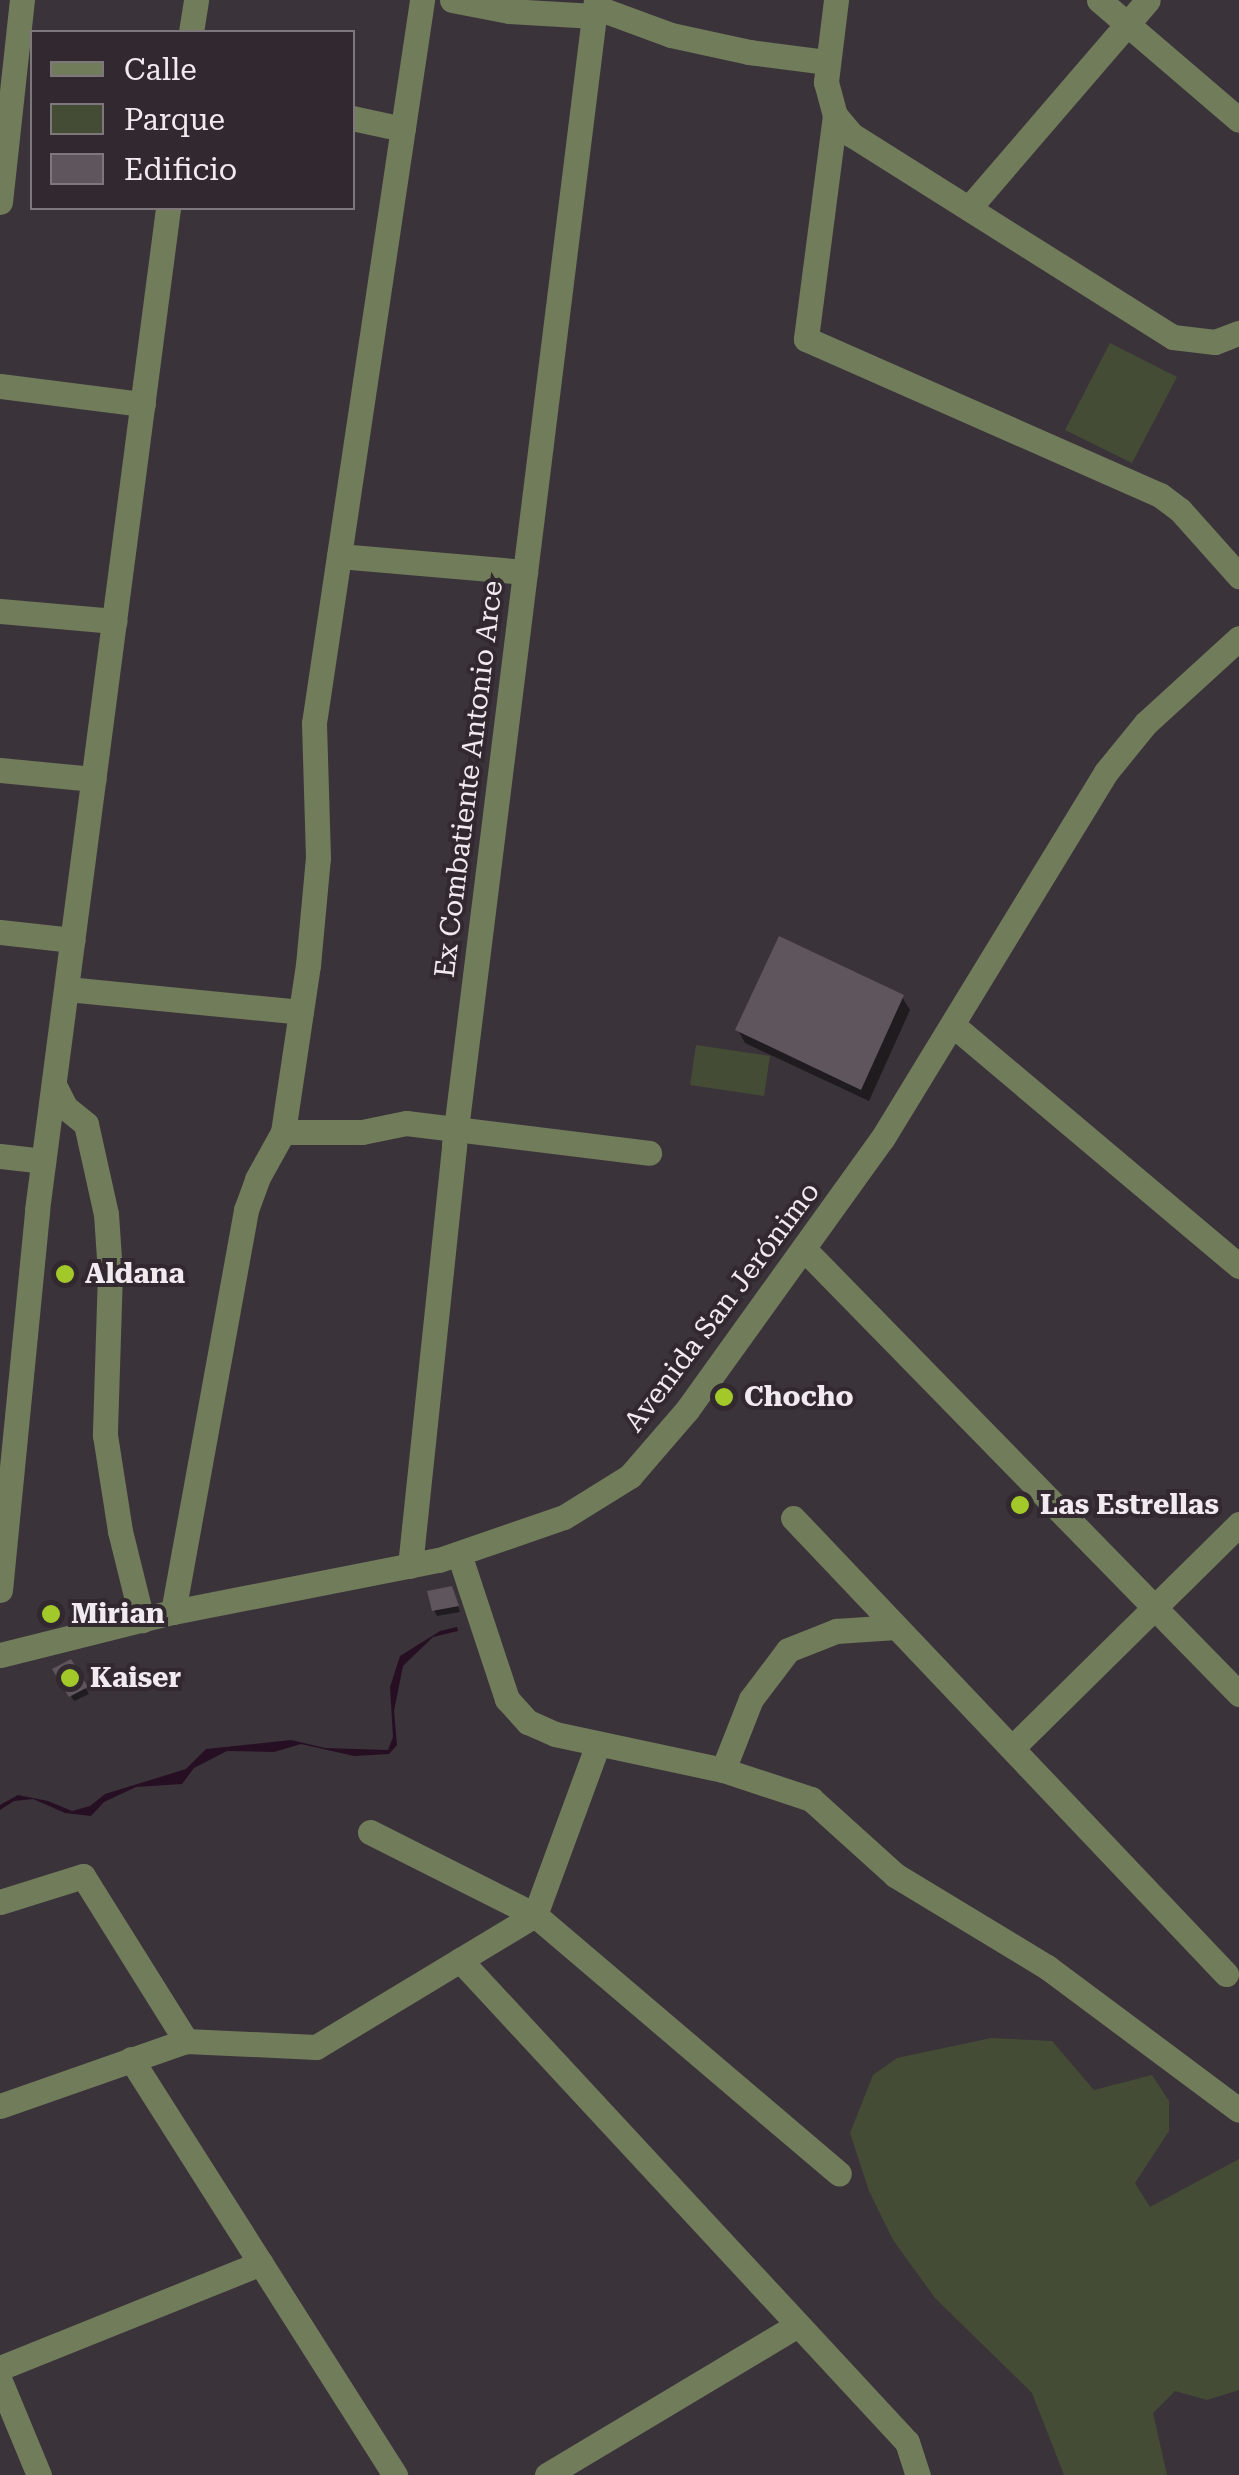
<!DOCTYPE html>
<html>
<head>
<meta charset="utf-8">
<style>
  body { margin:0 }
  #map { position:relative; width:1239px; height:2475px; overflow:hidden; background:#3b333a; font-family:"Roboto Serif",serif }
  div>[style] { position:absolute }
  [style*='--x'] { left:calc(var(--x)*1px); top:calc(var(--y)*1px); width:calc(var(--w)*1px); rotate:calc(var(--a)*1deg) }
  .green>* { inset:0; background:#444c35 }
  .water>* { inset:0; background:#270f23 }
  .shadow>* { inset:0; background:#0007 }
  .building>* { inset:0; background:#5e555d }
  .minor>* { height:25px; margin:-12.5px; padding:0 12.5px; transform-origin:12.5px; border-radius:12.5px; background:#717c5b }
  .dots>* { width:28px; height:28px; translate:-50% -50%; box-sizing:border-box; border:5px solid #31292f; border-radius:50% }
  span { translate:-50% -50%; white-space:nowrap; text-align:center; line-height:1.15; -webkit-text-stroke:8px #31292f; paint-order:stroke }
  .street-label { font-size:28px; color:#f1ebf0 }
  .poi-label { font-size:28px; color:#f1ebf0; font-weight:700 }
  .left { translate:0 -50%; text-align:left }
  .legend { position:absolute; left:30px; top:30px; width:325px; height:180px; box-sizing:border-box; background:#31292f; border:2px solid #7e777c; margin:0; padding:12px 18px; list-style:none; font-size:30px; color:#f1ebf0 }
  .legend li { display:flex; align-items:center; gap:20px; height:50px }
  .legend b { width:50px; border:2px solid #7e777c }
</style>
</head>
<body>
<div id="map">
  <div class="green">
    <i style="clip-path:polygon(1110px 343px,1177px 377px,1132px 463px,1065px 430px)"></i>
    <i style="clip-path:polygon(696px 1045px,770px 1056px,764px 1096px,690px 1085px)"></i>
    <i style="clip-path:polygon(991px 2038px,1052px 2041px,1094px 2090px,1152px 2075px,1169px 2101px,1169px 2131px,1135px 2183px,1150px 2207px,1239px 2159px,1239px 2390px,1207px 2400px,1175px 2391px,1153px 2413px,1167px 2475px,1064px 2475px,1032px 2393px,935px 2298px,893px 2240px,869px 2191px,850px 2133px,873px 2075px,897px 2058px)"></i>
  </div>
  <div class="water">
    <i style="clip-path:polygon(457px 1627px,458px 1631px,433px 1637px,403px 1666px,394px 1711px,397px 1745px,389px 1754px,354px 1756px,301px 1744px,274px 1752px,227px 1751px,194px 1768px,182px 1784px,136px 1787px,104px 1802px,91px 1816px,65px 1813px,33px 1799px,14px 1801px,0 1810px,0 1805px,18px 1795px,48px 1801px,72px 1811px,90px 1806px,105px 1794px,186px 1769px,206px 1749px,291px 1740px,325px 1748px,388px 1750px,393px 1737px,390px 1687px,400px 1656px,440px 1631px)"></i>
  </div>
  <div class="shadow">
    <i style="clip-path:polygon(902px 997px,910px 1010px,869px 1101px,745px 1043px,738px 1030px)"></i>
    <i style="clip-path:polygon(454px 1594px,460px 1612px,437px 1616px,434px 1610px)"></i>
    <i style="clip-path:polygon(70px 1663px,89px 1694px,74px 1701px,55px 1670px)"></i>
  </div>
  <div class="building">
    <i style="clip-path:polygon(779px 936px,904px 995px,861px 1090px,735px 1030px)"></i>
    <i style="clip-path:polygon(452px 1586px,459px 1606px,432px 1611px,427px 1591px)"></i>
    <i style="clip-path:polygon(71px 1659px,88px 1687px,69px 1697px,52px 1669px)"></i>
  </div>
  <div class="minor">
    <i style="--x:452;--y:0;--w:58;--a:10.9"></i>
    <i style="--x:509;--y:11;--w:85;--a:3.4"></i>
    <i style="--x:836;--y:0;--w:83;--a:97"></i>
    <i style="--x:826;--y:82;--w:34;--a:75"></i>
    <i style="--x:835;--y:115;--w:226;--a:97.4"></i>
    <i style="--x:806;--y:339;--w:387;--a:23.8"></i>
    <i style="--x:1160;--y:495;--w:25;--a:37"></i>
    <i style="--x:1180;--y:510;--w:89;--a:48.2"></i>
    <i style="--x:1099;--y:0;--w:184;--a:40.6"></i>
    <i style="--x:595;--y:7;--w:81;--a:20.2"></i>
    <i style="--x:671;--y:35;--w:80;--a:12.3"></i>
    <i style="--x:749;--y:52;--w:79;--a:7.3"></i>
    <i style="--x:191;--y:32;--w:32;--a:-81"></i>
    <i style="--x:835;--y:115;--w:26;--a:50"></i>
    <i style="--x:852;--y:135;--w:379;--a:32.2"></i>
    <i style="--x:1173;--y:337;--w:42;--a:6.8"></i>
    <i style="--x:1215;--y:342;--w:26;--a:-21"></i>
    <i style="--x:352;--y:118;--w:52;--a:12.2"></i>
    <i style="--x:0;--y:202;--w:203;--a:-83.8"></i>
    <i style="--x:969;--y:208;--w:274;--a:-49.3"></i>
    <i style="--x:0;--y:386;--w:144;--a:7.2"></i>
    <i style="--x:339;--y:556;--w:187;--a:4.9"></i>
    <i style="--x:0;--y:611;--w:115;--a:5"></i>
    <i style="--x:0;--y:770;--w:94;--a:5.5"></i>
    <i style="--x:0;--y:932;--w:73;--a:6.3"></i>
    <i style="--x:67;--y:989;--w:235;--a:5.6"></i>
    <i style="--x:954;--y:1026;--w:373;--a:40.1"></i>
    <i style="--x:54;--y:1085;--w:25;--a:63"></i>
    <i style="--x:65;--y:1107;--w:27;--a:39"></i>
    <i style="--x:86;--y:1124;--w:92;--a:77.5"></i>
    <i style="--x:106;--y:1214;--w:58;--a:86.1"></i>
    <i style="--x:110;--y:1272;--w:163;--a:91.8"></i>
    <i style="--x:105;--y:1435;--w:97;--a:81.1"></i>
    <i style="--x:120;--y:1531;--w:92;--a:76.1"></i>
    <i style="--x:283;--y:1132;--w:79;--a:0"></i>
    <i style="--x:362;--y:1132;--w:45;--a:-11.6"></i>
    <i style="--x:406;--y:1123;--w:245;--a:7"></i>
    <i style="--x:0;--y:1156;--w:43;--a:6.6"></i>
    <i style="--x:805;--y:1250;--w:621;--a:45.65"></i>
    <i style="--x:793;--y:1518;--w:629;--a:46.48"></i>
    <i style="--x:459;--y:1554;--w:153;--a:71.7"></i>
    <i style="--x:507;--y:1699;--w:31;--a:48"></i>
    <i style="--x:528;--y:1722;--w:30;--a:24"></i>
    <i style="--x:555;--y:1734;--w:172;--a:12.1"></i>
    <i style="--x:723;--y:1770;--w:93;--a:18.2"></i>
    <i style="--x:811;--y:1799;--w:113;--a:42.1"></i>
    <i style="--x:895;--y:1875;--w:178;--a:31.2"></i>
    <i style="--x:1047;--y:1967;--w:239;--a:36.7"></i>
    <i style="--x:410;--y:1566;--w:423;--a:-84"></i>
    <i style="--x:454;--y:1145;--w:1154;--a:-82.93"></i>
    <i style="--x:0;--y:1590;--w:382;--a:-84.4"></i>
    <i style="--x:37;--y:1210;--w:1011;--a:-82.55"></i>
    <i style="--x:173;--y:1612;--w:409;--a:-79.7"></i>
    <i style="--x:246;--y:1210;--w:33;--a:-70"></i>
    <i style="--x:257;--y:1179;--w:54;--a:-61"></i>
    <i style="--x:283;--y:1132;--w:169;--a:-81.5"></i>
    <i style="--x:308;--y:965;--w:107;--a:-84.7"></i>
    <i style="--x:318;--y:858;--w:135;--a:-91.7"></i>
    <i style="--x:314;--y:723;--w:731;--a:-81.5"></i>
    <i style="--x:0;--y:1655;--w:178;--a:-14"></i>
    <i style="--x:173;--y:1612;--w:271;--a:-11.1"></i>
    <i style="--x:439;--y:1560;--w:132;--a:-19"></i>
    <i style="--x:564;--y:1517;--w:78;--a:-31.8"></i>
    <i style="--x:630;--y:1476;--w:87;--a:-49.2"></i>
    <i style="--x:687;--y:1410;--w:334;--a:-54.3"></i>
    <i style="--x:882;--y:1139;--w:430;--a:-58.6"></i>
    <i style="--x:1106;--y:772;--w:63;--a:-50.8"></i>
    <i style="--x:1146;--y:723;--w:126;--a:-42.4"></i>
    <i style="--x:1012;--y:1748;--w:319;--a:-44.6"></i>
    <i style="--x:723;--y:1770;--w:76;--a:-68.5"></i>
    <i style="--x:751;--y:1699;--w:61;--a:-52.9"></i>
    <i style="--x:788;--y:1650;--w:52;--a:-21.6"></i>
    <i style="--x:836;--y:1631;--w:60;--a:-3.8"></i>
    <i style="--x:370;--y:1832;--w:185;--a:26.7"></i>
    <i style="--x:535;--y:1915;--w:399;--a:40.4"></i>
    <i style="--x:0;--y:1902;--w:87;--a:-17.4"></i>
    <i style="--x:83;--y:1876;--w:195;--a:58"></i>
    <i style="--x:460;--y:1960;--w:657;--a:47.16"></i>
    <i style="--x:907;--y:2442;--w:35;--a:72"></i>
    <i style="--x:131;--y:2059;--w:493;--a:57.6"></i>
    <i style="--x:0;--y:2106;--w:197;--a:-19.3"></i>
    <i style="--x:186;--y:2041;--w:130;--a:2.6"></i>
    <i style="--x:316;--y:2047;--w:256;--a:-31.1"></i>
    <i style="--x:535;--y:1915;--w:182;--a:-69.8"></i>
    <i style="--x:0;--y:2368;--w:281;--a:-21.9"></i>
    <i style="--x:0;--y:2381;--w:102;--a:67.5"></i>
    <i style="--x:547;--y:2475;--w:292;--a:-30.9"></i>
  </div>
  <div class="dots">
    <i style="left:65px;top:1274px;background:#a2c929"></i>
    <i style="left:724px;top:1397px;background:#a2c929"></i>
    <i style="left:1020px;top:1505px;background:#a2c929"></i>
    <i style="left:51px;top:1614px;background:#a2c929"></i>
    <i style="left:70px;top:1678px;background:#a2c929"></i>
  </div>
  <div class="street-label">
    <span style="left:469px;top:779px;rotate:-83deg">Ex Combatiente Antonio Arce</span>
    <span style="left:722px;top:1307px;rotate:-53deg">Avenida San Jerónimo</span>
  </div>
  <div class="poi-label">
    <span class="left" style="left:85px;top:1274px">Aldana</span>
    <span class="left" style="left:744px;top:1397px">Chocho</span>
    <span class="left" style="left:1040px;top:1505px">Las Estrellas</span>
    <span class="left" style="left:71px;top:1614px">Mirian</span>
    <span class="left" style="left:90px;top:1678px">Kaiser</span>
  </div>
  <ul class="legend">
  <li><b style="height:12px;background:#717c5b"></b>Calle</li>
  <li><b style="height:28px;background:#444c35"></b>Parque</li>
  <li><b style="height:28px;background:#5e555d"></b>Edificio</li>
  </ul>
</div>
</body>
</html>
